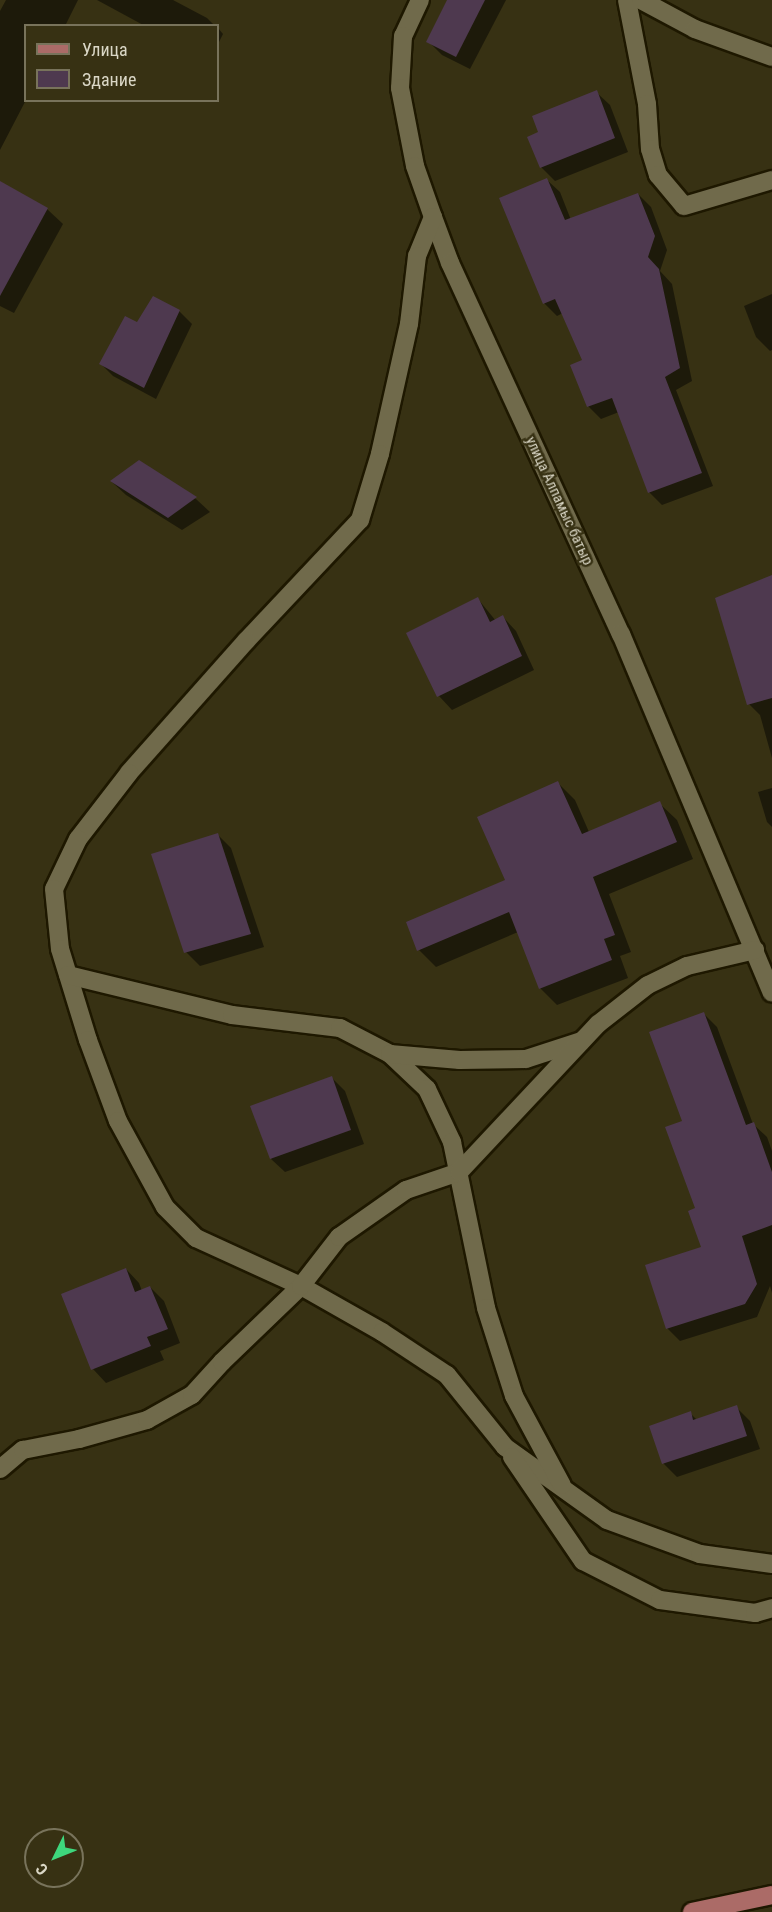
<!DOCTYPE html>
<html>
<head>
<meta charset="utf-8">
<style>
  body { margin:0 }
  #map { position:relative; width:772px; height:1912px; overflow:hidden; background:#373113; font-family:"Roboto Condensed",sans-serif }
  div>[style] { position:absolute }
  [style*='--x'] { left:calc(var(--x)*1px); top:calc(var(--y)*1px); width:calc(var(--w)*1px); rotate:calc(var(--a)*1deg) }
  .shadow>* { inset:0; background:#0007 }
  .building>* { inset:0; background:#4e394f }
  .roads { filter:drop-shadow(2px 0 #1e1800) drop-shadow(-2px 0 #1e1800) drop-shadow(0 2px #1e1800) drop-shadow(0 -2px #1e1800) }
  .minor>* { height:18px; margin:-9px; padding:0 9px; transform-origin:9px; border-radius:9px; background:#706a4b }
  .primary>* { height:18px; margin:-9px; padding:0 9px; transform-origin:9px; border-radius:9px; background:#ab6b67 }
  span { translate:-50% -50%; white-space:nowrap; text-align:center; line-height:1.15; -webkit-text-stroke:5px #373113; paint-order:stroke }
  .street-label { font-size:15px; color:#dad7c6 }
  .legend { position:absolute; left:24px; top:24px; width:195px; height:78px; box-sizing:border-box; background:#373113; border:2px solid #78735b; margin:0; padding:8px 10px; list-style:none; font-size:18px; color:#dad7c6 }
  .legend li { display:flex; align-items:center; gap:12px; height:30px }
  .legend b { width:30px; border:2px solid #78735b }
  .north { position:absolute; left:24px; top:1828px; width:60px; height:60px; box-sizing:border-box; background:#373113; border:2px solid #78735b; border-radius:50%; rotate:227deg; font-size:16px; font-weight:700; line-height:24px; text-align:center; color:#dad7c6 }
  .north::after { content:''; display:block; margin:auto; width:21px; height:27px; background:#3ed77d; clip-path:polygon(50% 0,100% 100%,50% 72%,0 100%) }
</style>
</head>
<body>
<div id="map">
  <div class="shadow">
    <i style="clip-path:polygon(6px 0,78px 0,65px 26px,26px 26px,26px 100px,0 150px,0 11px)"></i>
    <i style="clip-path:polygon(97px 0,173px 0,207px 18px,215px 26px,145px 26px)"></i>
    <i style="clip-path:polygon(449px 0,506px 0,470px 69px,442px 55px,428px 41px)"></i>
    <i style="clip-path:polygon(218px 28px,223px 34px,218px 44px)"></i>
    <i style="clip-path:polygon(596px 92px,610px 105px,628px 152px,555px 181px,541px 167px,540px 133px)"></i>
    <i style="clip-path:polygon(547px 180px,560px 192px,571px 220px,638px 194px,651px 207px,667px 250px,660px 271px,672px 284px,692px 381px,676px 390px,713px 486px,662px 505px,649px 492px,619px 412px,601px 419px,588px 406px,584px 361px,563px 313px,557px 316px,544px 303px)"></i>
    <i style="clip-path:polygon(0 183px,47px 209px,63px 224px,14px 313px,0 306px)"></i>
    <i style="clip-path:polygon(772px 294px,772px 350px,770px 351px,756px 337px,744px 306px)"></i>
    <i style="clip-path:polygon(179px 311px,192px 324px,156px 399px,113px 376px,101px 364px,138px 324px)"></i>
    <i style="clip-path:polygon(139px 462px,196px 499px,210px 512px,182px 530px,126px 495px,112px 482px)"></i>
    <i style="clip-path:polygon(772px 585px,772px 758px,760px 715px,749px 704px)"></i>
    <i style="clip-path:polygon(478px 599px,496px 621px,503px 617px,516px 631px,534px 670px,452px 710px,439px 696px,408px 633px)"></i>
    <i style="clip-path:polygon(558px 783px,575px 800px,589px 832px,659px 803px,677px 820px,693px 859px,609px 894px,631px 952px,620px 956px,628px 978px,557px 1005px,540px 988px,518px 932px,436px 967px,419px 950px,507px 881px)"></i>
    <i style="clip-path:polygon(772px 788px,772px 827px,767px 822px,758px 792px)"></i>
    <i style="clip-path:polygon(217px 834px,231px 848px,264px 947px,200px 966px,186px 952px)"></i>
    <i style="clip-path:polygon(704px 1014px,717px 1027px,753px 1124px,767px 1137px,772px 1151px,772px 1293px,770px 1286px,757px 1317px,680px 1341px,667px 1328px,703px 1248px,684px 1122px)"></i>
    <i style="clip-path:polygon(331px 1077px,345px 1091px,364px 1144px,285px 1172px,271px 1159px)"></i>
    <i style="clip-path:polygon(126px 1269px,139px 1283px,142px 1291px,150px 1287px,164px 1301px,180px 1343px,160px 1351px,164px 1360px,106px 1383px,93px 1369px)"></i>
    <i style="clip-path:polygon(736px 1407px,750px 1421px,760px 1449px,677px 1477px,664px 1464px,650px 1427px,690px 1413px,697px 1420px)"></i>
  </div>
  <div class="building">
    <i style="clip-path:polygon(447px 0,485px 0,456px 57px,426px 42px)"></i>
    <i style="clip-path:polygon(597px 90px,615px 138px,540px 168px,527px 137px,538px 132px,532px 116px)"></i>
    <i style="clip-path:polygon(547px 178px,565px 220px,638px 193px,655px 236px,648px 257px,659px 269px,680px 368px,665px 377px,702px 473px,648px 493px,612px 398px,587px 407px,570px 365px,582px 360px,555px 299px,543px 304px,499px 198px)"></i>
    <i style="clip-path:polygon(0 181px,48px 208px,0 296px)"></i>
    <i style="clip-path:polygon(153px 296px,180px 310px,144px 388px,99px 364px,125px 316px,137px 322px)"></i>
    <i style="clip-path:polygon(139px 460px,197px 497px,168px 518px,110px 481px)"></i>
    <i style="clip-path:polygon(772px 575px,772px 698px,747px 705px,715px 598px)"></i>
    <i style="clip-path:polygon(478px 597px,490px 622px,503px 615px,522px 656px,437px 697px,406px 633px)"></i>
    <i style="clip-path:polygon(558px 781px,582px 834px,660px 801px,677px 842px,593px 877px,615px 935px,604px 939px,612px 960px,539px 989px,509px 912px,417px 951px,406px 922px,505px 880px,477px 817px)"></i>
    <i style="clip-path:polygon(218px 833px,251px 934px,184px 953px,151px 854px)"></i>
    <i style="clip-path:polygon(704px 1012px,746px 1125px,754px 1122px,772px 1172px,772px 1225px,742px 1236px,757px 1284px,745px 1304px,666px 1329px,645px 1265px,701px 1247px,688px 1211px,695px 1208px,665px 1127px,682px 1121px,649px 1032px)"></i>
    <i style="clip-path:polygon(332px 1076px,351px 1130px,270px 1159px,250px 1106px)"></i>
    <i style="clip-path:polygon(126px 1268px,135px 1292px,150px 1286px,168px 1329px,147px 1337px,151px 1346px,91px 1370px,61px 1294px)"></i>
    <i style="clip-path:polygon(737px 1405px,747px 1436px,662px 1464px,649px 1426px,691px 1411px,693px 1420px)"></i>
  </div>
  <div class="roads">
    <div class="minor">
      <i style="--x:420;--y:0;--w:40;--a:115"></i>
      <i style="--x:403;--y:36;--w:52;--a:93.3"></i>
      <i style="--x:400;--y:88;--w:79;--a:79.1"></i>
      <i style="--x:415;--y:166;--w:54;--a:70.6"></i>
      <i style="--x:433;--y:217;--w:49;--a:69.7"></i>
      <i style="--x:450;--y:263;--w:409;--a:65.3"></i>
      <i style="--x:621;--y:634;--w:389;--a:67.2"></i>
      <i style="--x:627;--y:0;--w:106;--a:79.1"></i>
      <i style="--x:647;--y:104;--w:45;--a:86.2"></i>
      <i style="--x:650;--y:149;--w:27;--a:73"></i>
      <i style="--x:658;--y:175;--w:40;--a:50"></i>
      <i style="--x:684;--y:206;--w:92;--a:-16.5"></i>
      <i style="--x:641;--y:0;--w:61;--a:28.2"></i>
      <i style="--x:695;--y:29;--w:82;--a:20"></i>
      <i style="--x:433;--y:217;--w:42;--a:112.3"></i>
      <i style="--x:417;--y:256;--w:68;--a:96.7"></i>
      <i style="--x:409;--y:324;--w:133;--a:102.6"></i>
      <i style="--x:380;--y:454;--w:69;--a:106.9"></i>
      <i style="--x:360;--y:520;--w:166;--a:133.3"></i>
      <i style="--x:246;--y:641;--w:176;--a:131.6"></i>
      <i style="--x:129;--y:773;--w:83;--a:127.7"></i>
      <i style="--x:78;--y:839;--w:55;--a:115.6"></i>
      <i style="--x:54;--y:889;--w:60;--a:84.3"></i>
      <i style="--x:60;--y:949;--w:95;--a:72.9"></i>
      <i style="--x:88;--y:1040;--w:86;--a:69.7"></i>
      <i style="--x:118;--y:1121;--w:98;--a:61.3"></i>
      <i style="--x:165;--y:1207;--w:44;--a:45"></i>
      <i style="--x:196;--y:1238;--w:115;--a:24.6"></i>
      <i style="--x:301;--y:1286;--w:93;--a:29.6"></i>
      <i style="--x:382;--y:1332;--w:78;--a:33.5"></i>
      <i style="--x:447;--y:1375;--w:92;--a:51.1"></i>
      <i style="--x:505;--y:1447;--w:125;--a:35.6"></i>
      <i style="--x:607;--y:1520;--w:99;--a:20.1"></i>
      <i style="--x:700;--y:1554;--w:73;--a:7.9"></i>
      <i style="--x:68;--y:975;--w:169;--a:13.7"></i>
      <i style="--x:232;--y:1015;--w:109;--a:6.9"></i>
      <i style="--x:340;--y:1028;--w:56;--a:27.5"></i>
      <i style="--x:390;--y:1054;--w:51;--a:43.4"></i>
      <i style="--x:427;--y:1089;--w:59;--a:64.7"></i>
      <i style="--x:452;--y:1142;--w:169;--a:78.4"></i>
      <i style="--x:486;--y:1308;--w:92;--a:72.3"></i>
      <i style="--x:514;--y:1396;--w:101;--a:61.7"></i>
      <i style="--x:390;--y:1054;--w:70;--a:4.9"></i>
      <i style="--x:460;--y:1060;--w:66;--a:-0.9"></i>
      <i style="--x:526;--y:1059;--w:58;--a:-18.1"></i>
      <i style="--x:512;--y:1457;--w:126;--a:55.7"></i>
      <i style="--x:583;--y:1561;--w:86;--a:26.9"></i>
      <i style="--x:660;--y:1600;--w:96;--a:7.8"></i>
      <i style="--x:755;--y:1613;--w:18;--a:-16"></i>
      <i style="--x:0;--y:1469;--w:30;--a:-40"></i>
      <i style="--x:23;--y:1450;--w:57;--a:-11.1"></i>
      <i style="--x:79;--y:1439;--w:71;--a:-15.6"></i>
      <i style="--x:147;--y:1420;--w:51;--a:-29.1"></i>
      <i style="--x:192;--y:1395;--w:45;--a:-47.7"></i>
      <i style="--x:222;--y:1362;--w:110;--a:-43.9"></i>
      <i style="--x:301;--y:1286;--w:62;--a:-52.2"></i>
      <i style="--x:339;--y:1237;--w:82;--a:-35"></i>
      <i style="--x:406;--y:1190;--w:56;--a:-18.8"></i>
      <i style="--x:459;--y:1172;--w:203;--a:-46.8"></i>
      <i style="--x:598;--y:1024;--w:63;--a:-38"></i>
      <i style="--x:648;--y:985;--w:43;--a:-26"></i>
      <i style="--x:687;--y:966;--w:70;--a:-13.2"></i>
    </div>
    <div class="primary">
      <i style="--x:692;--y:1912;--w:82;--a:-12"></i>
    </div>
  </div>
  <div class="street-label">
    <span style="left:559px;top:501px;rotate:65deg">улица Алпамыс батыр</span>
  </div>
  <ul class="legend">
  <li><b style="height:8px;background:#ab6b67"></b>Улица</li>
  <li><b style="height:16px;background:#4e394f"></b>Здание</li>
  </ul>
  <div class="north">С</div>
</div>
</body>
</html>
